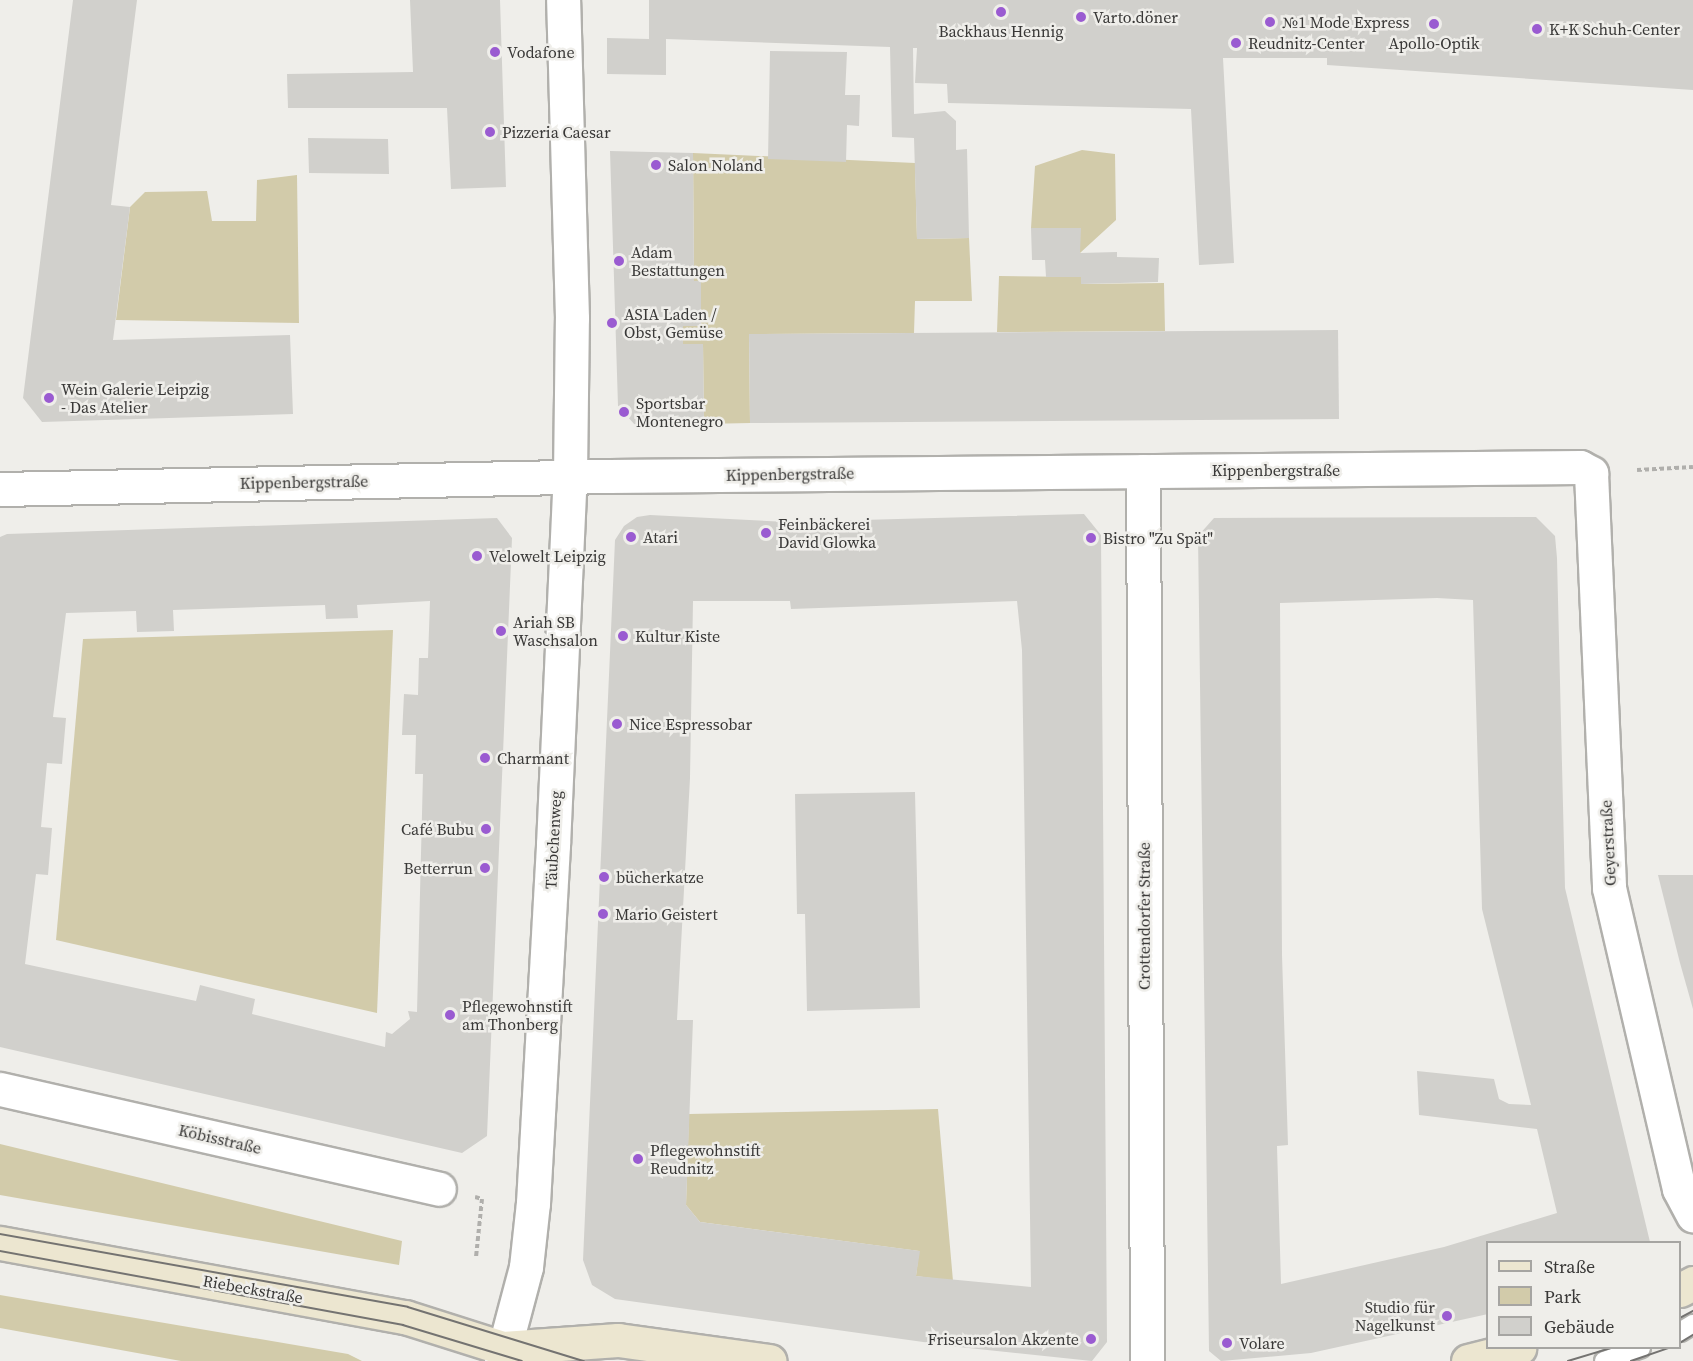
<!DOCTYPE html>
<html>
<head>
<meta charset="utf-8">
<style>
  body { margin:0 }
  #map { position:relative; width:1693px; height:1361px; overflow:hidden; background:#efeeea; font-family:"Source Serif 4",serif }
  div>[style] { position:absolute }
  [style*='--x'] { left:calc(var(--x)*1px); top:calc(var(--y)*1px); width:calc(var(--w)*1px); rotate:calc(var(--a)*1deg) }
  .green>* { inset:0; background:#d2cbaa }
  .building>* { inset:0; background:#d1d0cc }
  .path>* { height:4px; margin-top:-2px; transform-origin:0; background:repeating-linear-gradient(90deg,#b0afac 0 4.5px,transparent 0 7.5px) }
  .roads { filter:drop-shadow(2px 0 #b1b0ac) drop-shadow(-2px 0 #b1b0ac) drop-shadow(0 2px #b1b0ac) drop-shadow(0 -2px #b1b0ac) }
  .service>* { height:18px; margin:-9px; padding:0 9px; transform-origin:9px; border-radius:9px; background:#fff }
  .minor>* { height:33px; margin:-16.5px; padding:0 16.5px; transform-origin:16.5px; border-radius:16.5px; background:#fff }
  .tertiary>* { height:33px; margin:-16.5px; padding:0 16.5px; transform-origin:16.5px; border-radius:16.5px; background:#fff }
  .secondary>* { height:33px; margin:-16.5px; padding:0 16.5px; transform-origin:16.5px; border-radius:16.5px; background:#ece6d0 }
  .tram>* { height:1.5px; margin:-0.75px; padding:0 0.75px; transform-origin:0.75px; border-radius:0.75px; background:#747371 }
  .dots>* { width:16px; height:16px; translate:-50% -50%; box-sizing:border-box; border:3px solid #efeeea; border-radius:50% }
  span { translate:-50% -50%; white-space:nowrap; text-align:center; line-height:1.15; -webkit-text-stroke:5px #efeeea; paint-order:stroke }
  .poi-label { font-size:16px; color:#393837 }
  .left { translate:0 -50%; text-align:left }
  .right { translate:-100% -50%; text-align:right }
  .street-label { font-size:16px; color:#393837 }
  .legend { position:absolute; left:1486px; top:1241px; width:195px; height:108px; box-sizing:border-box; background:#efeeea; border:2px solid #a6a5a2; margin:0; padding:8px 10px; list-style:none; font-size:18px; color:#393837 }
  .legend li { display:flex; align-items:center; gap:12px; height:30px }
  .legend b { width:30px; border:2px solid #a6a5a2 }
</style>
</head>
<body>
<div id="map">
  <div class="green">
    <i style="clip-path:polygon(1082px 150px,1115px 154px,1116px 220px,1080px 253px,1080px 228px,1031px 228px,1035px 166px)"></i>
    <i style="clip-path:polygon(693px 153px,915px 163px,917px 239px,969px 238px,972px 301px,915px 301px,914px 333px,749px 334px,750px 423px,704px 424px,703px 345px,683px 344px,683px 326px,701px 325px,701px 281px,694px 281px)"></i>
    <i style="clip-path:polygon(297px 175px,299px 323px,116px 320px,130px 207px,145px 192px,207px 191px,212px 221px,256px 221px,257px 180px)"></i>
    <i style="clip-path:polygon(999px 276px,1081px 277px,1082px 284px,1164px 283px,1165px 331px,997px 332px)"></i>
    <i style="clip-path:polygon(393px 630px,377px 1013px,56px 940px,83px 639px)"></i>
    <i style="clip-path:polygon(938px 1109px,953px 1281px,916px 1276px,919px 1251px,700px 1222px,686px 1205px,689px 1114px)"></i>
    <i style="clip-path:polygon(0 1144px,402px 1241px,399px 1265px,0 1195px)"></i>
    <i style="clip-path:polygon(0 1295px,348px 1354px,362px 1361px,181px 1361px,0 1328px)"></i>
  </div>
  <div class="building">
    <i style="clip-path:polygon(73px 0,137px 0,111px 205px,130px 207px,113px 340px,290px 335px,293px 414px,42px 422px,23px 398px)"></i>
    <i style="clip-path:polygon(410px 0,500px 0,506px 187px,451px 189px,447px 108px,288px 108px,287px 74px,413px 72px)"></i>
    <i style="clip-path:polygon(649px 0,1693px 0,1693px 90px,1327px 65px,1327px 58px,1223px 58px,1234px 263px,1199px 265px,1191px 109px,948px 103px,947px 84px,915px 83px,917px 48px,913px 48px,914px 114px,945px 111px,956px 121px,956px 150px,967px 149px,969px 238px,917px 239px,914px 138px,892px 137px,890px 47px,666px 39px,666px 75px,607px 74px,607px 38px,649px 39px)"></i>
    <i style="clip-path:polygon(770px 51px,847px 52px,845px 95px,860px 95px,859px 126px,847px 125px,846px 162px,768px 159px)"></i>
    <i style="clip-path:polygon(308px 138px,388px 139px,389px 174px,309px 173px)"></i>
    <i style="clip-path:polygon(610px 151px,693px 153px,694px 281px,701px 281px,701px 326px,683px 326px,683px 344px,703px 344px,704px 424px,635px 425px,618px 406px)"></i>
    <i style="clip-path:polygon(1031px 228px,1081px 228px,1080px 253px,1117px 252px,1117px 257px,1159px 258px,1158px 282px,1081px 284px,1081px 277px,1046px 277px,1045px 260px,1032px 260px)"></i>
    <i style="clip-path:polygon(1338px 330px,1339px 419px,750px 423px,749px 334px)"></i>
    <i style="clip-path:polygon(evenodd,1084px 514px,1101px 535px,1107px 1342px,1092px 1361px,959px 1347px,615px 1299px,592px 1285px,583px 1260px,615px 540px,624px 526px,637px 517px,650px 515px,787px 522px,1084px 514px,693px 601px,790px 601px,791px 609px,1017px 601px,1022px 650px,1031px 1287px,916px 1276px,920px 1251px,700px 1222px,686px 1205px,693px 1020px,677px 1020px,690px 778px,693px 601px)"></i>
    <i style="clip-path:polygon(evenodd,1536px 517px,1555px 536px,1557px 558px,1565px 888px,1650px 1242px,1488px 1242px,1488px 1314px,1311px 1353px,1221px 1361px,1209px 1351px,1198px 536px,1214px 518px,1536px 517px,1437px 598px,1473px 600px,1482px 909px,1531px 1105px,1509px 1104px,1499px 1099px,1494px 1079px,1417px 1071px,1419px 1115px,1537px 1129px,1557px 1213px,1444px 1247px,1281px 1284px,1277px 1146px,1288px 1145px,1282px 955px,1280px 603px,1437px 598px)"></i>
    <i style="clip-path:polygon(evenodd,497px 518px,512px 538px,487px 1136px,462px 1153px,0 1047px,0 537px,7px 534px,497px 518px,430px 601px,428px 658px,419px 658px,418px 695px,404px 694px,402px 735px,416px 735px,415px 774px,423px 774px,417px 1012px,408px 1011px,410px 1019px,392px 1034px,386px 1032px,385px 1047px,252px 1014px,255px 999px,200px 985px,196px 1001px,25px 964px,36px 874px,48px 875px,52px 828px,41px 827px,47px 763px,62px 764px,66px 718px,53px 717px,66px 613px,136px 611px,137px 632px,174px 631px,173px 610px,325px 605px,326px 619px,358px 618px,357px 605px,430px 601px)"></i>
    <i style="clip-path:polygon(915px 792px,920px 1008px,807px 1011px,805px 914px,797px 914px,795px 794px)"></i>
    <i style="clip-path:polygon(1658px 875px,1693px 875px,1693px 1009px,1680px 963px)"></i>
  </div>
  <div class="path">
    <i style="--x:1637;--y:470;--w:56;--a:-3.1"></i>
    <i style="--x:475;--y:1197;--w:7;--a:16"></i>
    <i style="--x:482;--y:1199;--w:58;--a:95.9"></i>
  </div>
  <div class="roads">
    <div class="service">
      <i style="--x:1680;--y:1332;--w:15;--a:-32"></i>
      <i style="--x:1604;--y:1361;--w:39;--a:-19"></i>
    </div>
    <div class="minor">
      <i style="--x:1143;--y:471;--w:890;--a:89.74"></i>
      <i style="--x:0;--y:489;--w:609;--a:-1.22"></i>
      <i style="--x:609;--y:476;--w:971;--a:-0.53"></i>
      <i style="--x:1580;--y:467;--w:13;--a:29"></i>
      <i style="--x:1591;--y:473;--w:415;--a:87.5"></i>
      <i style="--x:1609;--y:888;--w:309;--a:76.9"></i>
      <i style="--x:1679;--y:1189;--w:30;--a:62"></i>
      <i style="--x:0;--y:1089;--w:450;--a:12.8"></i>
    </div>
    <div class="tertiary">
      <i style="--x:501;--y:1361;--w:97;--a:-75.1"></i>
      <i style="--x:526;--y:1267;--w:64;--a:-83.8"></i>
      <i style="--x:533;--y:1203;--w:359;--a:-86.8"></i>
      <i style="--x:553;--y:845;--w:369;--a:-87.4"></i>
      <i style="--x:570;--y:476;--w:158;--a:-89.3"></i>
      <i style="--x:572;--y:318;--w:318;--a:-91.6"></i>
    </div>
    <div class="secondary">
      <i style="--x:0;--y:1243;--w:412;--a:10.4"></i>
      <i style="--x:405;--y:1317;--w:103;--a:17.6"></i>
      <i style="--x:503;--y:1348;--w:26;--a:31"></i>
      <i style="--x:1680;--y:1290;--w:15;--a:-28"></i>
      <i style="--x:503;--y:1348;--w:115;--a:-4"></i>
      <i style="--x:618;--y:1340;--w:153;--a:7.9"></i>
      <i style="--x:1468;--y:1361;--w:53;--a:-14.3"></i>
    </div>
  </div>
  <div class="tram">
    <i style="--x:0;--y:1234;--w:414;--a:10.1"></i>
    <i style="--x:408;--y:1307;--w:184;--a:17.1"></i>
    <i style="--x:0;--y:1251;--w:410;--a:10.4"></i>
    <i style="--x:403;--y:1325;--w:124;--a:16.8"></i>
    <i style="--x:1680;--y:1318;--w:15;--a:-28"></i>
    <i style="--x:1680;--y:1343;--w:15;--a:-32"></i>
    <i style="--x:1568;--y:1361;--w:45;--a:-16.8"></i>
    <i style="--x:1631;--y:1361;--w:39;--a:-19"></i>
  </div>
  <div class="dots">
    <i style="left:1001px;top:12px;background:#9a5bd1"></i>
    <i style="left:1081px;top:17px;background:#9a5bd1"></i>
    <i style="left:1270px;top:22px;background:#9a5bd1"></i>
    <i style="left:1434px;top:24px;background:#9a5bd1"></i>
    <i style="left:1537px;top:29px;background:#9a5bd1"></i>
    <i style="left:1236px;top:43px;background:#9a5bd1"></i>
    <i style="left:495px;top:52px;background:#9a5bd1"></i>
    <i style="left:490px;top:132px;background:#9a5bd1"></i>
    <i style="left:656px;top:165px;background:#9a5bd1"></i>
    <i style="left:619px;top:261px;background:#9a5bd1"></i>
    <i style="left:612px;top:323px;background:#9a5bd1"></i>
    <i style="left:49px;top:398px;background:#9a5bd1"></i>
    <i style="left:624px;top:412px;background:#9a5bd1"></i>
    <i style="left:766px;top:533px;background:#9a5bd1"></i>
    <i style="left:631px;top:537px;background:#9a5bd1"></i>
    <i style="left:1091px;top:538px;background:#9a5bd1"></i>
    <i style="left:477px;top:556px;background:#9a5bd1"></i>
    <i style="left:501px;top:631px;background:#9a5bd1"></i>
    <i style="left:623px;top:636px;background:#9a5bd1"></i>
    <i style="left:617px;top:724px;background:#9a5bd1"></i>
    <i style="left:485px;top:758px;background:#9a5bd1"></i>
    <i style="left:486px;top:829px;background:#9a5bd1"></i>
    <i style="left:485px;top:868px;background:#9a5bd1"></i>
    <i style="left:604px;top:877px;background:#9a5bd1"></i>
    <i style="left:603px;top:914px;background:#9a5bd1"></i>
    <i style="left:450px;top:1015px;background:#9a5bd1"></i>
    <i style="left:638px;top:1159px;background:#9a5bd1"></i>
    <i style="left:1447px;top:1316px;background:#9a5bd1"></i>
    <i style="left:1091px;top:1339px;background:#9a5bd1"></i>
    <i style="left:1227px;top:1343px;background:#9a5bd1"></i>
  </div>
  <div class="poi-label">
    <span class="left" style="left:1093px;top:17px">Varto.döner</span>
    <span class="left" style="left:1282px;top:22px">№1 Mode Express</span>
    <span class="left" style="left:1549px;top:29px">K+K Schuh-Center</span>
    <span style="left:1001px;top:31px">Backhaus Hennig</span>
    <span class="left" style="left:1248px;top:43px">Reudnitz-Center</span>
    <span style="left:1434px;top:43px">Apollo-Optik</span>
    <span class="left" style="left:507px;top:52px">Vodafone</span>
    <span class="left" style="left:502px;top:132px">Pizzeria Caesar</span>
    <span class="left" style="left:668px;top:165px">Salon Noland</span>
    <span class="left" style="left:631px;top:261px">Adam<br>Bestattungen</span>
    <span class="left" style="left:624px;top:323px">ASIA Laden /<br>Obst, Gemüse</span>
    <span class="left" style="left:61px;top:398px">Wein Galerie Leipzig<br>- Das Atelier</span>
    <span class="left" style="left:636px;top:412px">Sportsbar<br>Montenegro</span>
    <span class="left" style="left:778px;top:533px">Feinbäckerei<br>David Glowka</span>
    <span class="left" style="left:643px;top:537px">Atari</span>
    <span class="left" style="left:1103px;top:538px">Bistro "Zu Spät"</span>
    <span class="left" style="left:489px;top:556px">Velowelt Leipzig</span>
    <span class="left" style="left:513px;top:631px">Ariah SB<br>Waschsalon</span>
    <span class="left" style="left:635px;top:636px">Kultur Kiste</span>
    <span class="left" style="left:629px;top:724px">Nice Espressobar</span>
    <span class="left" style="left:497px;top:758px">Charmant</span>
    <span class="right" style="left:474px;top:829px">Café Bubu</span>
    <span class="right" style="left:473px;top:868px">Betterrun</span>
    <span class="left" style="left:616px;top:877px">bücherkatze</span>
    <span class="left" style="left:615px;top:914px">Mario Geistert</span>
    <span class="left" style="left:462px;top:1015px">Pflegewohnstift<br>am Thonberg</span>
    <span class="left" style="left:650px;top:1159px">Pflegewohnstift<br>Reudnitz</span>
    <span class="right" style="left:1435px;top:1316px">Studio für<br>Nagelkunst</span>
    <span class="right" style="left:1079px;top:1339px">Friseursalon Akzente</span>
    <span class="left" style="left:1239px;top:1343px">Volare</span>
  </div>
  <div class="street-label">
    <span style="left:1276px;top:470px">Kippenbergstraße</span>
    <span style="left:790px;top:474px;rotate:-1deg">Kippenbergstraße</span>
    <span style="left:304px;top:482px;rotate:-1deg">Kippenbergstraße</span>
    <span style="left:553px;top:840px;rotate:-87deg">Täubchenweg</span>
    <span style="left:1608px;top:843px;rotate:-93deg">Geyerstraße</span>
    <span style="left:1144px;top:916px;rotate:-90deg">Crottendorfer Straße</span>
    <span style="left:220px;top:1139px;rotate:13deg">Köbisstraße</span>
    <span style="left:253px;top:1289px;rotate:10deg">Riebeckstraße</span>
  </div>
  <ul class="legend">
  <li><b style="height:8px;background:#ece6d0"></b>Straße</li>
  <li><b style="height:16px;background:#d2cbaa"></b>Park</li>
  <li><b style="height:16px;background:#d1d0cc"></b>Gebäude</li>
  </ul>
</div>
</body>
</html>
